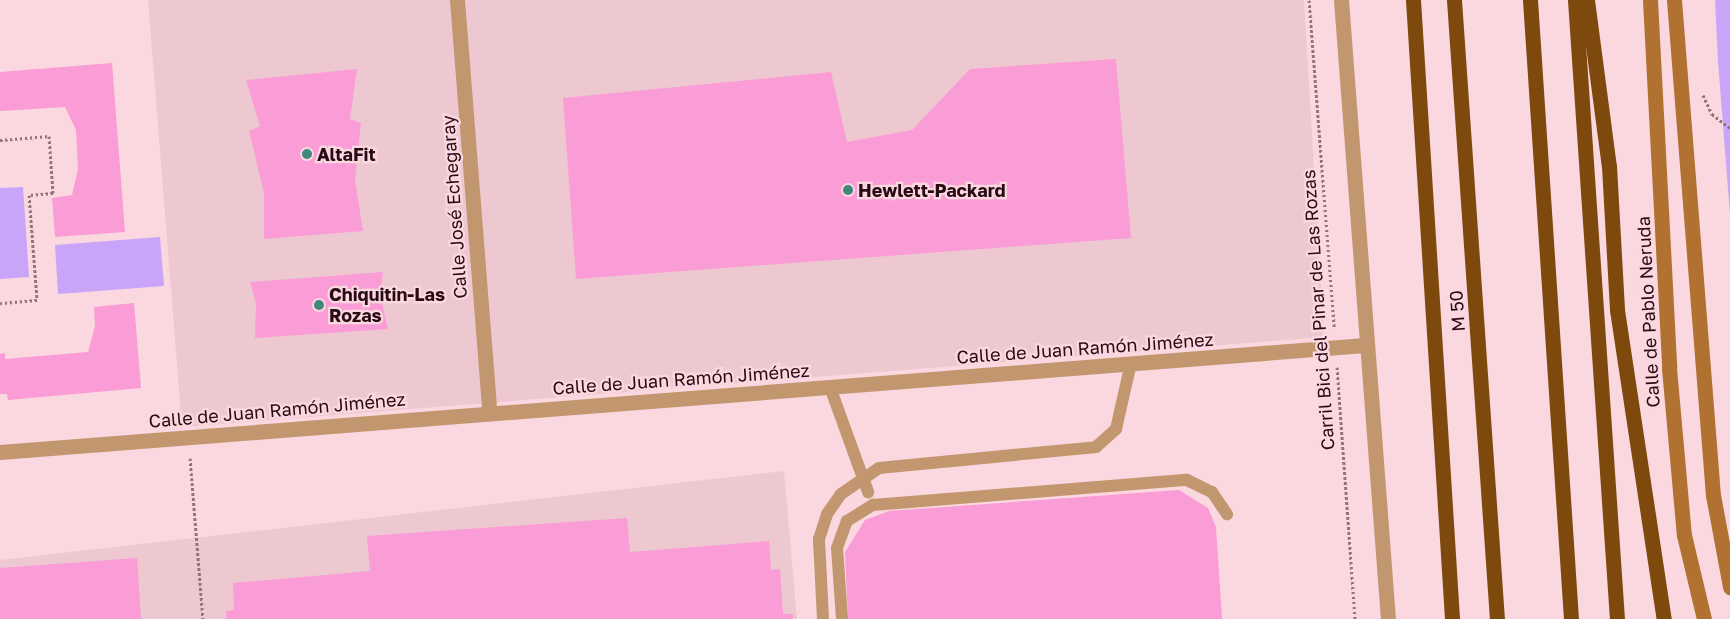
<!DOCTYPE html>
<html>
<head>
<meta charset="utf-8">
<style>
  body { margin:0 }
  #map { position:relative; width:1730px; height:619px; overflow:hidden; background:#fbd7df; font-family:"Golos Text",sans-serif }
  div>[style] { position:absolute }
  [style*='--x'] { left:calc(var(--x)*1px); top:calc(var(--y)*1px); width:calc(var(--w)*1px); rotate:calc(var(--a)*1deg) }
  .built>* { inset:0; background:#eec8d0 }
  .green>* { inset:0; background:#c8a5f9 }
  .building>* { inset:0; background:#fa9cd6 }
  .path>* { height:3px; margin-top:-1.5px; transform-origin:0; background:repeating-linear-gradient(90deg,#93737b 0 2.5px,transparent 0 5px) }
  .lane>* { height:12px; margin:-6px; padding:0 6px; transform-origin:6px; border-radius:6px; background:#c29770 }
  .street>* { height:15px; margin:-7.5px; padding:0 7.5px; transform-origin:7.5px; border-radius:7.5px; background:#c29770 }
  .secondary>* { height:15px; margin:-7.5px; padding:0 7.5px; transform-origin:7.5px; border-radius:7.5px; background:#b07131 }
  .highway>* { height:15px; margin:-7.5px; padding:0 7.5px; transform-origin:7.5px; border-radius:7.5px; background:#7e490c }
  .lane-bridge>* { height:12px; margin:-6px; padding:0 6px; transform-origin:6px; border-radius:6px; background:#c29770 }
  .dots>* { width:14px; height:14px; translate:-50% -50%; box-sizing:border-box; border:2px solid #fbd7df; border-radius:50% }
  span { translate:-50% -50%; white-space:nowrap; text-align:center; line-height:1.15; -webkit-text-stroke:4.5px #fbd7df; paint-order:stroke }
  .poi-label { font-size:18px; color:#280b14; font-weight:700 }
  .left { translate:0 -50%; text-align:left }
  .street-label { font-size:18px; color:#280b14 }
</style>
</head>
<body>
<div id="map">
  <div class="built">
    <i style="clip-path:polygon(148px 0,1304px 0,1324px 337px,182px 427px)"></i>
    <i style="clip-path:polygon(784px 471px,797px 619px,0 619px,0 560px)"></i>
  </div>
  <div class="green">
    <i style="clip-path:polygon(1715px 0,1730px 0,1730px 214px,1718px 61px)"></i>
    <i style="clip-path:polygon(23px 187px,29px 277px,0 279px,0 188px)"></i>
    <i style="clip-path:polygon(160px 237px,164px 286px,58px 294px,55px 245px)"></i>
  </div>
  <div class="building">
    <i style="clip-path:polygon(1116px 59px,1131px 238px,576px 279px,563px 98px,831px 72px,847px 142px,912px 130px,970px 69px)"></i>
    <i style="clip-path:polygon(112px 63px,125px 232px,55px 237px,52px 198px,72px 195px,78px 169px,76px 130px,65px 107px,0 111px,0 72px)"></i>
    <i style="clip-path:polygon(357px 69px,350px 119px,361px 123px,355px 180px,363px 231px,264px 239px,264px 193px,249px 131px,260px 126px,246px 80px)"></i>
    <i style="clip-path:polygon(383px 272px,380px 295px,388px 329px,255px 338px,256px 304px,250px 282px)"></i>
    <i style="clip-path:polygon(134px 303px,141px 388px,8px 400px,7px 394px,0 394px,0 354px,5px 353px,5px 359px,88px 352px,95px 326px,94px 307px)"></i>
    <i style="clip-path:polygon(1179px 490px,1208px 508px,1216px 527px,1222px 619px,848px 619px,845px 552px,865px 520px,889px 511px)"></i>
    <i style="clip-path:polygon(627px 518px,630px 552px,769px 541px,771px 570px,780px 569px,783px 614px,793px 614px,793px 619px,226px 619px,226px 611px,234px 610px,233px 583px,370px 571px,367px 536px)"></i>
    <i style="clip-path:polygon(137px 558px,141px 619px,0 619px,0 568px)"></i>
  </div>
  <div class="path">
    <i style="--x:1309;--y:0;--w:329;--a:85.6"></i>
    <i style="--x:1703;--y:95;--w:21;--a:65"></i>
    <i style="--x:1712;--y:114;--w:23;--a:38"></i>
    <i style="--x:0;--y:140;--w:49;--a:-4.7"></i>
    <i style="--x:49;--y:136;--w:57;--a:86"></i>
    <i style="--x:53;--y:193;--w:24;--a:175"></i>
    <i style="--x:29;--y:195;--w:105;--a:85.6"></i>
    <i style="--x:37;--y:300;--w:37;--a:175"></i>
    <i style="--x:1337;--y:367;--w:253;--a:85.9"></i>
    <i style="--x:190;--y:458;--w:162;--a:85.4"></i>
  </div>
  <div class="lane">
    <i style="--x:830;--y:387;--w:85;--a:70.1"></i>
    <i style="--x:823;--y:619;--w:80;--a:-92.9"></i>
    <i style="--x:819;--y:539;--w:26;--a:-72"></i>
    <i style="--x:827;--y:514;--w:24;--a:-55"></i>
    <i style="--x:841;--y:494;--w:46;--a:-34.4"></i>
    <i style="--x:879;--y:468;--w:218;--a:-5.5"></i>
    <i style="--x:1096;--y:447;--w:27;--a:-42"></i>
    <i style="--x:1116;--y:429;--w:68;--a:-77.2"></i>
    <i style="--x:842;--y:619;--w:71;--a:-94"></i>
    <i style="--x:837;--y:548;--w:29;--a:-70"></i>
    <i style="--x:847;--y:521;--w:31;--a:-32"></i>
    <i style="--x:873;--y:505;--w:315;--a:-4.6"></i>
    <i style="--x:1187;--y:480;--w:28;--a:26"></i>
    <i style="--x:1212;--y:492;--w:27;--a:56"></i>
  </div>
  <div class="street">
    <i style="--x:457;--y:0;--w:412;--a:85.5"></i>
    <i style="--x:1341;--y:0;--w:621;--a:85.66"></i>
    <i style="--x:0;--y:452;--w:1369;--a:-4.48"></i>
  </div>
  <div class="secondary">
    <i style="--x:1650;--y:0;--w:368;--a:87"></i>
    <i style="--x:1669;--y:368;--w:168;--a:84.9"></i>
    <i style="--x:1684;--y:535;--w:86;--a:76.6"></i>
    <i style="--x:1674;--y:0;--w:497;--a:85.5"></i>
    <i style="--x:1713;--y:495;--w:94;--a:79.5"></i>
  </div>
  <div class="highway">
    <i style="--x:1413;--y:0;--w:620;--a:86.39"></i>
    <i style="--x:1454;--y:0;--w:620;--a:86.03"></i>
    <i style="--x:1530;--y:0;--w:620;--a:86.21"></i>
    <i style="--x:1575;--y:0;--w:620;--a:86.12"></i>
    <i style="--x:1587;--y:0;--w:167;--a:82.5"></i>
    <i style="--x:1609;--y:166;--w:144;--a:86.8"></i>
    <i style="--x:1617;--y:310;--w:313;--a:81.4"></i>
  </div>
  <div class="lane-bridge">
    <i style="--x:859;--y:467;--w:27;--a:70"></i>
  </div>
  <div class="dots">
    <i style="left:307px;top:154px;background:#42877d"></i>
    <i style="left:848px;top:190px;background:#42877d"></i>
    <i style="left:319px;top:305px;background:#42877d"></i>
  </div>
  <div class="poi-label">
    <span class="left" style="left:317px;top:154px">AltaFit</span>
    <span class="left" style="left:858px;top:190px">Hewlett-Packard</span>
    <span class="left" style="left:329px;top:305px">Chiquitin-Las<br>Rozas</span>
  </div>
  <div class="street-label">
    <span style="left:454px;top:207px;rotate:-94deg">Calle José Echegaray</span>
    <span style="left:1318px;top:310px;rotate:-94deg">Carril Bici del Pinar de Las Rozas</span>
    <span style="left:1457px;top:311px;rotate:-94deg">M 50</span>
    <span style="left:1648px;top:312px;rotate:-93deg">Calle de Pablo Neruda</span>
    <span style="left:1085px;top:348px;rotate:-4deg">Calle de Juan Ramón Jiménez</span>
    <span style="left:681px;top:379px;rotate:-4deg">Calle de Juan Ramón Jiménez</span>
    <span style="left:277px;top:410px;rotate:-5deg">Calle de Juan Ramón Jiménez</span>
  </div>
</div>
</body>
</html>
